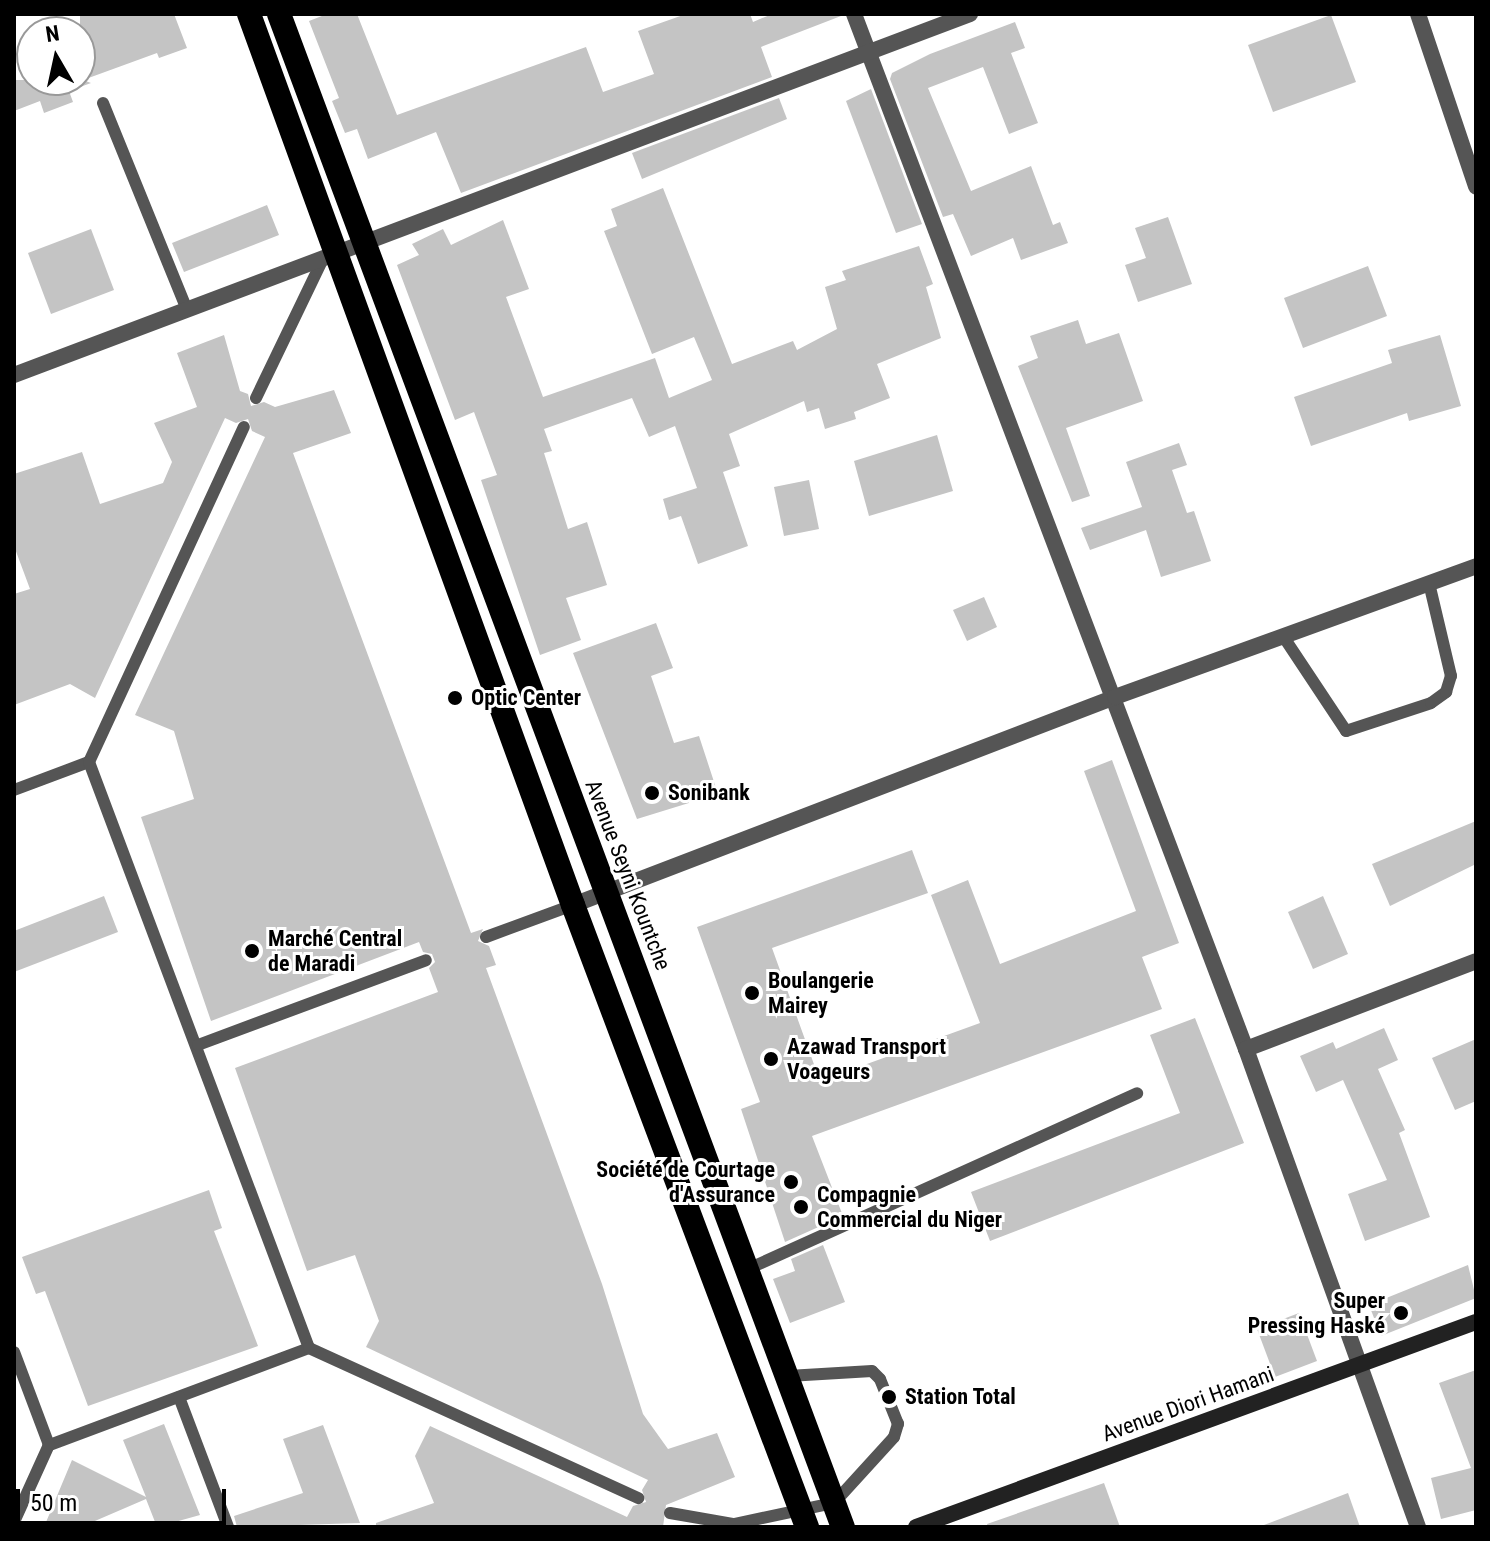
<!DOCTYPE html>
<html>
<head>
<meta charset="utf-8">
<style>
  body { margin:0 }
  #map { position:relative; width:1490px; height:1541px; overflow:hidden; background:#fff; font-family:"Roboto Condensed",sans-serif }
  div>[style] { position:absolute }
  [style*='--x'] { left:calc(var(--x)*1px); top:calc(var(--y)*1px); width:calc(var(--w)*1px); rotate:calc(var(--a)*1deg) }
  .building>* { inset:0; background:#c4c4c4 }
  .lane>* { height:12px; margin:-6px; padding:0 6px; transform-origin:6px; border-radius:6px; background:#555 }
  .street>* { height:16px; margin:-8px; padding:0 8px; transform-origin:8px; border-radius:8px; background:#555 }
  .secondary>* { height:16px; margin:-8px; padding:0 8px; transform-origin:8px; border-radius:8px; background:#222 }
  .highway>* { height:24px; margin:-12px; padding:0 12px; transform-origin:12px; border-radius:12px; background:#000 }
  .dots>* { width:22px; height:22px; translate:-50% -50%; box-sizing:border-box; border:4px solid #fff; border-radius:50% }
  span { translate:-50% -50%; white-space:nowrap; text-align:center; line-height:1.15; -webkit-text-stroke:6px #fff; paint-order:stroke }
  .poi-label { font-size:22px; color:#000; font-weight:700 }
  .left { translate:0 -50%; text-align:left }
  .right { translate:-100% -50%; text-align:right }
  .street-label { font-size:22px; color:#000 }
  .frame { position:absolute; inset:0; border:16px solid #000; pointer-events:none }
  .north { position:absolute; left:16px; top:16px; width:80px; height:80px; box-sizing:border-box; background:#fff; border:2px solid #999; border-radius:50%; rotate:351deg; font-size:22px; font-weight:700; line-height:32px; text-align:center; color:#000 }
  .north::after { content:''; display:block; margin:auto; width:28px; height:36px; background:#000; clip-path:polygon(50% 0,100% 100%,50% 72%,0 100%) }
  .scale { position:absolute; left:16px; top:1489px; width:210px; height:36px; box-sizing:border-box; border:4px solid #000; border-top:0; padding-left:10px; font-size:24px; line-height:28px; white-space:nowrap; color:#000; -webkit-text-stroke:6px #fff; paint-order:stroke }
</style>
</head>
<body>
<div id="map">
  <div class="building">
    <i style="clip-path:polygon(80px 14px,174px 14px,187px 48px,159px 58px,157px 53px,83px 80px,91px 83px,69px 91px,73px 102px,44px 113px,40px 101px,14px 111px,14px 80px,80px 80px)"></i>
    <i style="clip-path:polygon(327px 14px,357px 14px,397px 115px,586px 47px,603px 92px,654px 74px,638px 31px,686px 14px,750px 14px,753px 22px,772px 14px,841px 16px,761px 47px,772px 77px,461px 193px,436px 132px,368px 159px,357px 129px,345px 133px,332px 101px,339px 98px,309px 21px)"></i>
    <i style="clip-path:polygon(1331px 15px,1356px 82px,1273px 112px,1248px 45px)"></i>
    <i style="clip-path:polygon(1015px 22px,1025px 48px,1011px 53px,1038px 123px,1009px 134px,983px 67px,928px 88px,971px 191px,1031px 166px,1053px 225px,1060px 222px,1068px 243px,1021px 260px,1013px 238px,971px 256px,953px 214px,943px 217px,890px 79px,892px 73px,930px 54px)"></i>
    <i style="clip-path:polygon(871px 89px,922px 224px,896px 233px,846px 101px)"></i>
    <i style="clip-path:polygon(779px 98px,787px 119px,642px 179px,632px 153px)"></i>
    <i style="clip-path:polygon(663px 188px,732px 364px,793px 341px,797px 350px,837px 329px,825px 287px,846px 280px,842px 271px,919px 246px,933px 284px,926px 287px,941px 338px,877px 364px,890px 398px,854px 412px,856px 419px,825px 429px,819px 408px,807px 412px,804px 401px,729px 434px,740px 466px,723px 472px,748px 546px,698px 564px,681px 516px,669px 520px,663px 499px,697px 488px,675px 426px,649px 437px,632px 398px,544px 429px,552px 451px,544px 453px,568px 529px,587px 522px,607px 585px,566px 598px,581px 640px,540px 655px,481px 480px,497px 475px,474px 412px,455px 420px,397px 265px,419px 255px,412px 244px,443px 229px,451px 245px,503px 220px,529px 289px,506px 297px,543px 397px,655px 358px,669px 398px,712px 380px,694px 337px,652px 354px,604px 231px,617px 226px,611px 209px)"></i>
    <i style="clip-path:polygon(267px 205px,279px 235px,184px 272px,172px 243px)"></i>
    <i style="clip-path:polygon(1168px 217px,1192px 284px,1138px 302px,1125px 265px,1146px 258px,1135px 228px)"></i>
    <i style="clip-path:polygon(91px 229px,114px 290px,51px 314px,28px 253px)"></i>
    <i style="clip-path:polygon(1368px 266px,1387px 316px,1303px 348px,1284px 298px)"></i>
    <i style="clip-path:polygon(1078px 320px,1086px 344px,1119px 333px,1143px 401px,1066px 428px,1090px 496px,1072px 502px,1018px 366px,1038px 358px,1030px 336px)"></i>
    <i style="clip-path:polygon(224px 335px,240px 391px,248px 394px,251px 406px,264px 402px,275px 407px,334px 390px,351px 433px,293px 453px,471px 933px,483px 929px,478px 941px,489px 946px,496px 965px,486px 968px,602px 1284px,643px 1414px,668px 1449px,717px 1433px,735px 1477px,666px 1505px,663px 1527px,376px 1527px,376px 1523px,434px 1503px,415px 1456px,430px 1426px,627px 1517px,633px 1506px,646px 1502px,642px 1490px,648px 1480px,366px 1347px,379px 1321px,355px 1255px,307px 1271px,235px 1068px,438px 992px,429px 968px,435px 962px,432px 954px,423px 952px,419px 942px,211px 1021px,141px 817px,194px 799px,174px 731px,135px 715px,265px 437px,252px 431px,248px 419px,236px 423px,225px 418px,95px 698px,70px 684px,14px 705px,14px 594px,30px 589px,14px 546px,14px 474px,82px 452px,100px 504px,163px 483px,172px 462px,154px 423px,197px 407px,177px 353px)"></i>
    <i style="clip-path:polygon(1440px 335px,1461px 406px,1409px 421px,1407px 413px,1311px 446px,1294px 397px,1392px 363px,1388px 350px)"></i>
    <i style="clip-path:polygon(937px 435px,953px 491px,869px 516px,854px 461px)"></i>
    <i style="clip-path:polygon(1179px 443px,1187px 465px,1172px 470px,1187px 513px,1194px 511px,1211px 561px,1161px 577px,1146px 530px,1090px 550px,1081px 528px,1142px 507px,1126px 462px)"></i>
    <i style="clip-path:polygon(809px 480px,819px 529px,784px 536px,774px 487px)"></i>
    <i style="clip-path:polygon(984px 597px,997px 627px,967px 641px,953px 610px)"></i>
    <i style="clip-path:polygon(656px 623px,673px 668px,651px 676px,674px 743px,699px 736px,718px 794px,637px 819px,573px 653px)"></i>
    <i style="clip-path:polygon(1112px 760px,1179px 943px,1142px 957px,1162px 1009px,812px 1136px,843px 1216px,785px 1242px,741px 1109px,760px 1102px,697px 927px,912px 850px,928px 893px,772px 948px,820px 1081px,980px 1023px,931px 895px,968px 880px,1000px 964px,1136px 911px,1084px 771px)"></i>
    <i style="clip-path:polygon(1476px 821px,1476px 864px,1390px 906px,1372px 864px)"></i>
    <i style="clip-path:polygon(104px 896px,118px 932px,14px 972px,14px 931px)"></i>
    <i style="clip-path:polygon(1323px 896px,1348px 954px,1313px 969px,1288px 912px)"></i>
    <i style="clip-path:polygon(1195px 1018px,1244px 1143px,990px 1241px,971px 1192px,1180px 1113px,1150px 1035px)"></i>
    <i style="clip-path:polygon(1384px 1028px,1398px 1060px,1378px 1069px,1405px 1130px,1399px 1133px,1430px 1217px,1365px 1241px,1348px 1194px,1387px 1180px,1343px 1080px,1316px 1092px,1300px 1056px,1333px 1042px,1336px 1049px)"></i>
    <i style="clip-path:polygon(1476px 1039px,1476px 1101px,1455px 1110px,1432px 1058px)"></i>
    <i style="clip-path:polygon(209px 1190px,222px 1228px,214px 1231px,258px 1346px,88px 1406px,45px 1291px,36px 1294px,22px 1257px)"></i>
    <i style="clip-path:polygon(823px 1245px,845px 1302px,790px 1323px,773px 1279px,795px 1271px,791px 1259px)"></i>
    <i style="clip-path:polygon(1468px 1265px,1476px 1298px,1381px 1336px,1369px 1305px)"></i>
    <i style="clip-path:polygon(1299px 1313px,1317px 1361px,1275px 1377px,1257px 1329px)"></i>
    <i style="clip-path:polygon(1476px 1370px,1476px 1510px,1441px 1519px,1431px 1478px,1471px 1468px,1439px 1383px)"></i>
    <i style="clip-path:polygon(164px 1424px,200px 1515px,157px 1527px,146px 1499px,81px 1527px,44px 1527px,72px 1460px,146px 1497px,123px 1440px)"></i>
    <i style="clip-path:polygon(323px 1425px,360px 1523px,237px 1527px,234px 1516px,303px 1493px,283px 1439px)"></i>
    <i style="clip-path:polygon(1104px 1483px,1120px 1527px,988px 1527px,987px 1524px)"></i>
    <i style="clip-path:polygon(1348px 1493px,1360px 1527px,1264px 1527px,1264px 1525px)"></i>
  </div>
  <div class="lane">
    <i style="--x:103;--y:103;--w:223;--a:67.9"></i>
    <i style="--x:256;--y:398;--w:154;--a:-64.3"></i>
    <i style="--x:1283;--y:636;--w:114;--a:56.4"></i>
    <i style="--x:1346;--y:731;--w:89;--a:-18.2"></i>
    <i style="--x:1431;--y:703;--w:19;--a:-36"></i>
    <i style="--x:1446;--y:692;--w:17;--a:-73"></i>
    <i style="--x:1451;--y:676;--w:96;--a:-103.3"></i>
    <i style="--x:89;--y:762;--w:369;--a:-65.2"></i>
    <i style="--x:14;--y:790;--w:80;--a:-20.5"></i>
    <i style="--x:89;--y:762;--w:626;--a:69.42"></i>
    <i style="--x:309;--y:1348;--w:278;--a:159.5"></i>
    <i style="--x:49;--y:1445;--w:99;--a:-110.6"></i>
    <i style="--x:486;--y:937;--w:93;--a:-20.2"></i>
    <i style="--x:198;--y:1045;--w:243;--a:-20.4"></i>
    <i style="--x:748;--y:1269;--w:427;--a:-24.3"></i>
    <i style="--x:309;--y:1348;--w:362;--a:24.5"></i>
    <i style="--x:179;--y:1397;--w:139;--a:69.3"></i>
    <i style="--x:670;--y:1513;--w:65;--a:9.8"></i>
    <i style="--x:734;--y:1524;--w:102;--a:-11.9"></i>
    <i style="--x:834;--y:1503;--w:89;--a:-47.7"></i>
    <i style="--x:894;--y:1437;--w:14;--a:-73"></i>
    <i style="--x:898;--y:1424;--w:48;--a:-111.8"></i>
    <i style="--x:880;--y:1379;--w:11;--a:-135"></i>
    <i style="--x:872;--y:1371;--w:84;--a:176.6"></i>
    <i style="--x:14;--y:1522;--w:85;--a:-65.6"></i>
  </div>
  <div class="street">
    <i style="--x:854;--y:14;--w:1107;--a:69.26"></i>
    <i style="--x:1246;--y:1049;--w:508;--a:70.21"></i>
    <i style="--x:1418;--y:14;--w:182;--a:71.4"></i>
    <i style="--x:14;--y:375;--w:1022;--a:-20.69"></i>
    <i style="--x:573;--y:905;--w:581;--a:-20.99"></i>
    <i style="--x:1115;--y:697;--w:384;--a:-19.9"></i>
    <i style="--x:1246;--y:1049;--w:246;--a:-20.9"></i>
  </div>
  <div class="secondary">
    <i style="--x:916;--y:1527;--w:596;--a:-20.11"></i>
  </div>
  <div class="highway">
    <i style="--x:249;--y:14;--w:948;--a:70.02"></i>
    <i style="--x:573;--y:905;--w:665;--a:69.38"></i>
    <i style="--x:279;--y:14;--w:1615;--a:69.56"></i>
  </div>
  <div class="dots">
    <i style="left:455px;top:698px;background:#000"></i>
    <i style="left:652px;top:793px;background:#000"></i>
    <i style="left:252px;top:951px;background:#000"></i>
    <i style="left:752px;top:993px;background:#000"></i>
    <i style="left:771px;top:1059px;background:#000"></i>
    <i style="left:791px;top:1182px;background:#000"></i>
    <i style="left:801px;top:1207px;background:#000"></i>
    <i style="left:1401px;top:1313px;background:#000"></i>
    <i style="left:889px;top:1397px;background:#000"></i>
  </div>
  <div class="poi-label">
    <span class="left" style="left:471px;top:698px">Optic Center</span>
    <span class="left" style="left:668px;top:793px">Sonibank</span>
    <span class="left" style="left:268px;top:951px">Marché Central<br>de Maradi</span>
    <span class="left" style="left:768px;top:993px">Boulangerie<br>Mairey</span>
    <span class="left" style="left:787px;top:1059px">Azawad Transport<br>Voageurs</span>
    <span class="right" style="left:775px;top:1182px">Société de Courtage<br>d'Assurance</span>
    <span class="left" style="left:817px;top:1207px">Compagnie<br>Commercial du Niger</span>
    <span class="right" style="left:1385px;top:1313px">Super<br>Pressing Haské</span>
    <span class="left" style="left:905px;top:1397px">Station Total</span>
  </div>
  <div class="street-label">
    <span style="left:628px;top:875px;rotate:69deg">Avenue Seyni Kountche</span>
    <span style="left:1188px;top:1404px;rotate:-20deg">Avenue Diori Hamani</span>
  </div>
  <div class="frame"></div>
  <div class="north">N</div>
  <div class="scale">50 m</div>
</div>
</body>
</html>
